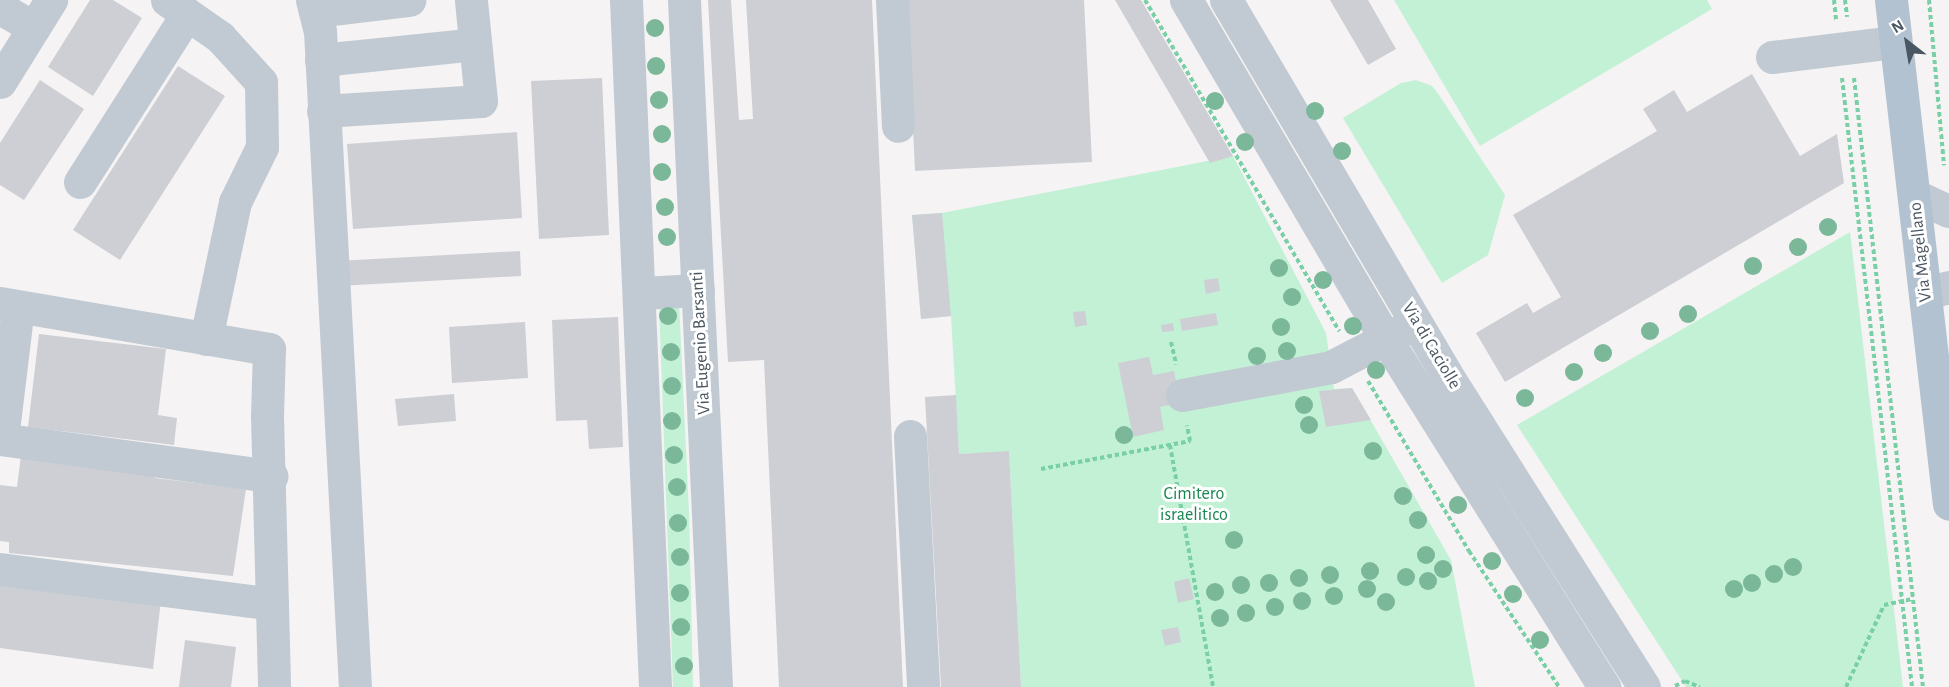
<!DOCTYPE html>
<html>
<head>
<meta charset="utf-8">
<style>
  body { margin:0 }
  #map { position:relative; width:1949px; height:687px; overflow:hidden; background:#f5f3f3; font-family:"Alegreya Sans",sans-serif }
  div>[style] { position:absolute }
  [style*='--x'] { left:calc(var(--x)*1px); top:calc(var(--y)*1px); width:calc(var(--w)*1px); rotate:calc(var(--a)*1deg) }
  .green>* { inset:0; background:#c3f1d5 }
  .building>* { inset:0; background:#cdcfd5 }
  .path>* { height:4px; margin-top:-2px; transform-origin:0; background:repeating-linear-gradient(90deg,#7ad0a6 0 4.5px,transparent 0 7.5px) }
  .minor>* { height:33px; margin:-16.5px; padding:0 16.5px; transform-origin:16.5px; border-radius:16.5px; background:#c1cad2 }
  .major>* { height:33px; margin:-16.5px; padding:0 16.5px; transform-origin:16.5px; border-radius:16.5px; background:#b3c2d1 }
  .trees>* { width:18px; height:18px; margin:-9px; border-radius:50%; background:#7bb799 }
  span { translate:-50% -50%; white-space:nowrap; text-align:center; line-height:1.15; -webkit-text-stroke:6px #fff; paint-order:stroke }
  .street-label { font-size:18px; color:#4a5661 }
  .park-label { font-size:18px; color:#17864f }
  .north { position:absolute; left:1877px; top:12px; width:60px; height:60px; -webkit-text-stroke:4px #fff; paint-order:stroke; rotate:329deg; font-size:16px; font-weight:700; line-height:24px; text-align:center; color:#4a5661 }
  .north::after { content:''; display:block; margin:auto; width:21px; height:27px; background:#4a5661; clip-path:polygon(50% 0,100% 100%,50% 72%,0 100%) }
</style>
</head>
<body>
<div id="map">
  <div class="green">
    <i style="clip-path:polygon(1394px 0,1707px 0,1712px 9px,1480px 146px)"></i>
    <i style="clip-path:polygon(1416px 80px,1432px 86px,1439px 95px,1505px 195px,1488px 255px,1442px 283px,1343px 118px,1401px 83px)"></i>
    <i style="clip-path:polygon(1233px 156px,1326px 333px,1334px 389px,1352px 388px,1451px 560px,1475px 687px,1021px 687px,1009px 452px,959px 454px,951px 316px,921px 319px,912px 215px,942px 213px)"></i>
    <i style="clip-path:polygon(1850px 232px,1903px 687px,1686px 687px,1517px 425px)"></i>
    <i style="clip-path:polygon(679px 302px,689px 512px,693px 687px,673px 687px,659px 304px)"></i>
  </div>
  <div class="building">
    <i style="clip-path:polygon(90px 0,113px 0,142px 18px,93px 96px,48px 67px)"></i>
    <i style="clip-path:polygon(708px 0,731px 0,739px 120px,753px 119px,746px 0,872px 0,903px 687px,779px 687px,764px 360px,728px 362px)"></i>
    <i style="clip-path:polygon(907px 0,1084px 0,1092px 162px,915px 171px)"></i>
    <i style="clip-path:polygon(1115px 0,1141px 0,1233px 156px,1210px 163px)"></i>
    <i style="clip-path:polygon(1330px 0,1368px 0,1396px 49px,1368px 65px)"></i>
    <i style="clip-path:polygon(178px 66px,225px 96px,120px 260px,73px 230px)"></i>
    <i style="clip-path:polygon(1752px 74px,1800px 156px,1837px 134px,1844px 183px,1505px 382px,1476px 333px,1527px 303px,1533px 313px,1561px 297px,1513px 215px,1657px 131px,1643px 109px,1674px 90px,1687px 112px)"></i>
    <i style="clip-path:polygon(602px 78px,609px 235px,539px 239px,531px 81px)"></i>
    <i style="clip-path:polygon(40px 80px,84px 109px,24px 200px,0 185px,0 143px)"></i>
    <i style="clip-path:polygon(517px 132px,522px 218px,353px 229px,347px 144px)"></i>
    <i style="clip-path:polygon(942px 213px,951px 316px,921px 319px,912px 215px)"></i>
    <i style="clip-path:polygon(520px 251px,521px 276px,338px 286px,337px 261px)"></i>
    <i style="clip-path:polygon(1218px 278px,1220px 291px,1206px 294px,1204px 280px)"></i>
    <i style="clip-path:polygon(1085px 311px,1087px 325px,1075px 327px,1073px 312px)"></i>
    <i style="clip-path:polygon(1216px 313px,1218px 325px,1182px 331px,1180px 319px)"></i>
    <i style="clip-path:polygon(618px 317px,623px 447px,589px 449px,587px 420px,556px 421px,552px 320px)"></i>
    <i style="clip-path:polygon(525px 322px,528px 378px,452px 383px,449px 327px)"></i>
    <i style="clip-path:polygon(1173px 323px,1174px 331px,1162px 332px,1161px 325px)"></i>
    <i style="clip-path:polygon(39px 334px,166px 349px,158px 415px,177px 418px,174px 445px,28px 427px)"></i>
    <i style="clip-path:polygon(1149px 357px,1153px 375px,1174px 371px,1180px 403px,1160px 407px,1164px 430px,1133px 437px,1118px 363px)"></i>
    <i style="clip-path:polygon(1352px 388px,1371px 420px,1326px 427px,1319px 391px)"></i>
    <i style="clip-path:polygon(454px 394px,456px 421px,398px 426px,395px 399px)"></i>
    <i style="clip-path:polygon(956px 395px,959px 454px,1009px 451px,1021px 687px,941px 687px,925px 397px)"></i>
    <i style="clip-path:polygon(21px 455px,154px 470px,155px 478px,246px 489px,233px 576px,9px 553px,9px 542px,0 541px,0 485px,17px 487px)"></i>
    <i style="clip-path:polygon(1189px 578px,1194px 599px,1178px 603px,1174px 582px)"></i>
    <i style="clip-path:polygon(0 580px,161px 600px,153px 669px,0 648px)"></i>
    <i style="clip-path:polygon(1178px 627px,1181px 642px,1165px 646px,1161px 630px)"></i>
    <i style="clip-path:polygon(185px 640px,236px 647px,231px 687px,179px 687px)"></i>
  </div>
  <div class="path">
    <i style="--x:1145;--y:0;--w:384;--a:59.6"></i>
    <i style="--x:1834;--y:0;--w:20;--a:84"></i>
    <i style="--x:1845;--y:0;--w:17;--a:83"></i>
    <i style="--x:1929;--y:0;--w:166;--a:84.8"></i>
    <i style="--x:1842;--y:78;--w:613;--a:83.44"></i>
    <i style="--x:1854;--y:78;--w:613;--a:83.54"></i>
    <i style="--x:1171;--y:342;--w:23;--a:77"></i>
    <i style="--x:1368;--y:381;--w:198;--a:59.3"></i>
    <i style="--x:1469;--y:551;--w:163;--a:56.5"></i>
    <i style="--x:1170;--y:445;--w:246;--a:79.9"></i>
    <i style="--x:1041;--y:469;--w:152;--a:-10.6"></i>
    <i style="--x:1190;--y:441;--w:16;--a:-101"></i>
    <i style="--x:1675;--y:686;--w:11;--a:-27"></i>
    <i style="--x:1685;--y:681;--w:16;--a:22"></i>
    <i style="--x:1846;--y:687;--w:90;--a:-65.1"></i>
    <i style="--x:1884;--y:605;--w:30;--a:-12"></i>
  </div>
  <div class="minor">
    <i style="--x:167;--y:0;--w:65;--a:34.9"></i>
    <i style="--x:220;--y:37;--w:61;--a:47.7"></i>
    <i style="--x:261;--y:82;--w:65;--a:89.1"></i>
    <i style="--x:262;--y:147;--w:61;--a:116.1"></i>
    <i style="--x:235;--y:202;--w:140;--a:102"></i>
    <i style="--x:312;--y:0;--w:32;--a:76"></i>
    <i style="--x:320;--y:31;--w:657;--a:86.95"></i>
    <i style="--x:626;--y:0;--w:688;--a:87.58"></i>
    <i style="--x:684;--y:0;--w:688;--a:87.33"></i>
    <i style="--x:892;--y:0;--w:126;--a:87.3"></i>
    <i style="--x:1186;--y:0;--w:394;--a:59.5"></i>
    <i style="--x:1386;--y:339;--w:411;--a:57.9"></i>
    <i style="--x:1226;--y:0;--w:441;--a:59.5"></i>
    <i style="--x:1450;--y:380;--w:363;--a:57.7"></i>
    <i style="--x:0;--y:8;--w:39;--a:30"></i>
    <i style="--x:315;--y:11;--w:95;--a:-6.7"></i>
    <i style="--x:1772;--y:57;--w:124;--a:-7"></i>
    <i style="--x:321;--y:60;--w:155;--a:-5.9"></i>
    <i style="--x:0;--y:82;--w:97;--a:-58.1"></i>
    <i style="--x:323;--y:111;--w:158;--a:-3.6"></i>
    <i style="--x:481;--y:101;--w:101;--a:-95.7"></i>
    <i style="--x:80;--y:182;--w:199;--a:-57.5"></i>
    <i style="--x:1914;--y:195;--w:38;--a:25"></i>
    <i style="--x:640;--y:293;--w:58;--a:-3"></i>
    <i style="--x:1925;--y:293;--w:25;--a:-14"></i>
    <i style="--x:0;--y:303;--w:273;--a:9.7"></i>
    <i style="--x:269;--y:349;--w:67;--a:91.7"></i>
    <i style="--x:267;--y:416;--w:271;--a:88.5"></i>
    <i style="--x:1182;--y:395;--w:152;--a:-10.6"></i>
    <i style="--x:1331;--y:367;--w:82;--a:-27.5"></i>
    <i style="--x:910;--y:436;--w:251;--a:87"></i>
    <i style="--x:0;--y:439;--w:274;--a:7.8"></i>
    <i style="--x:2;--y:439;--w:133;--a:-83.1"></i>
    <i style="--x:0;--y:569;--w:274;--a:7.3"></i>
  </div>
  <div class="major">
    <i style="--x:1891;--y:0;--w:507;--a:83.44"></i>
  </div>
  <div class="trees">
    <i style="left:655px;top:28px"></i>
    <i style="left:656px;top:66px"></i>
    <i style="left:659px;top:100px"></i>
    <i style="left:1215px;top:101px"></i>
    <i style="left:1315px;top:111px"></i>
    <i style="left:662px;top:134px"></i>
    <i style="left:1245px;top:142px"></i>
    <i style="left:1342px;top:151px"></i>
    <i style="left:662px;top:172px"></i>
    <i style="left:665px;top:207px"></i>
    <i style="left:1828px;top:227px"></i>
    <i style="left:667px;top:237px"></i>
    <i style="left:1798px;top:247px"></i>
    <i style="left:1753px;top:266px"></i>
    <i style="left:1279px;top:268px"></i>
    <i style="left:1323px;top:280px"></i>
    <i style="left:1292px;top:297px"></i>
    <i style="left:1688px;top:314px"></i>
    <i style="left:668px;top:316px"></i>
    <i style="left:1353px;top:326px"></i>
    <i style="left:1281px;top:327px"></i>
    <i style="left:1650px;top:331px"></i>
    <i style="left:1287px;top:351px"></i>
    <i style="left:671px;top:352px"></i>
    <i style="left:1603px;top:353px"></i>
    <i style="left:1257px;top:356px"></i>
    <i style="left:1376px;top:370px"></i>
    <i style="left:1574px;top:372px"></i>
    <i style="left:672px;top:386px"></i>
    <i style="left:1525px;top:398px"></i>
    <i style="left:1304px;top:405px"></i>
    <i style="left:672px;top:421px"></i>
    <i style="left:1309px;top:425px"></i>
    <i style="left:1124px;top:435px"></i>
    <i style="left:1373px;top:451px"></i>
    <i style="left:674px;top:455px"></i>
    <i style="left:677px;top:487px"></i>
    <i style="left:1403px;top:496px"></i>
    <i style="left:1458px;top:505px"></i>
    <i style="left:1418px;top:520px"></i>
    <i style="left:678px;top:523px"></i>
    <i style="left:1234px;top:540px"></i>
    <i style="left:1426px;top:555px"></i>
    <i style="left:680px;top:557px"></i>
    <i style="left:1492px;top:561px"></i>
    <i style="left:1793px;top:567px"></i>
    <i style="left:1443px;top:569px"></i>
    <i style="left:1370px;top:571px"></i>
    <i style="left:1774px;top:574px"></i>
    <i style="left:1330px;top:575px"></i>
    <i style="left:1406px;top:577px"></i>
    <i style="left:1299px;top:578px"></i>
    <i style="left:1428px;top:581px"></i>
    <i style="left:1269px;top:583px"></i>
    <i style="left:1752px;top:583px"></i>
    <i style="left:1241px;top:585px"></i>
    <i style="left:1367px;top:589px"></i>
    <i style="left:1734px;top:589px"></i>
    <i style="left:1215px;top:592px"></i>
    <i style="left:680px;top:593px"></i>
    <i style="left:1513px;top:594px"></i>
    <i style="left:1334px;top:596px"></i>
    <i style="left:1302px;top:601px"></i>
    <i style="left:1386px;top:602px"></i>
    <i style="left:1275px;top:607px"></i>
    <i style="left:1246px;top:613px"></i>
    <i style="left:1220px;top:618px"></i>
    <i style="left:681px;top:627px"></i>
    <i style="left:1540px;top:640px"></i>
    <i style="left:684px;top:666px"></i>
  </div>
  <div class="street-label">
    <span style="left:1921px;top:252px;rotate:-96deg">Via Magellano</span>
    <span style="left:701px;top:343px;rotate:-93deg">Via Eugenio Barsanti</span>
    <span style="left:1431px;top:346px;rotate:59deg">Via di Caciolle</span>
  </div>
  <div class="park-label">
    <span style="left:1194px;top:505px">Cimitero<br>israelitico</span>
  </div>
  <div class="north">N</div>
</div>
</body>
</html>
